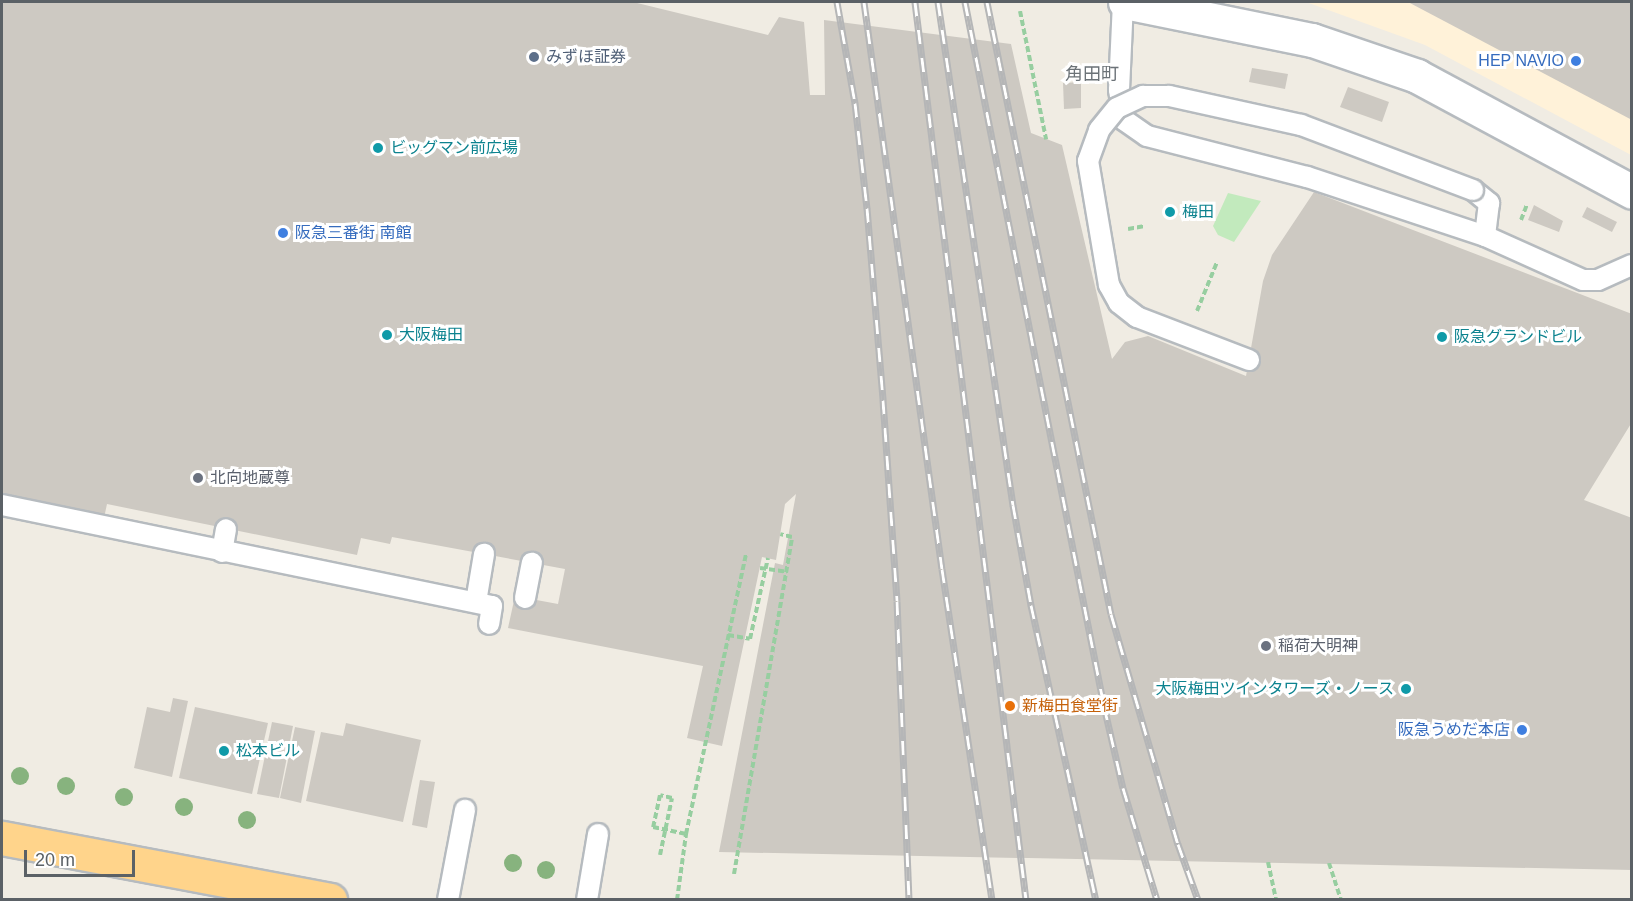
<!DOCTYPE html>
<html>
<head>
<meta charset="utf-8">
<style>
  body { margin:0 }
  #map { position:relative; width:1633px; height:901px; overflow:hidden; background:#f0ece3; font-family:Helvetica,"Noto Sans JP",sans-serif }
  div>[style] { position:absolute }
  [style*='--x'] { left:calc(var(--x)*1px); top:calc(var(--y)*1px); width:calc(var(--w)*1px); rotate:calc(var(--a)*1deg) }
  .commercial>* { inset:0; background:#fff2d9 }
  .green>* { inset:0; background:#c2eabd }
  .building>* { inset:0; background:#cdc9c2 }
  .path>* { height:4px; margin-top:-2px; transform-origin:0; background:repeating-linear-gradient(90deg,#97cea0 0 6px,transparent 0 9px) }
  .roads { filter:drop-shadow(2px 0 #b6bbbf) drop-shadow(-2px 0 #b6bbbf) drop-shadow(0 2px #b6bbbf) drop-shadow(0 -2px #b6bbbf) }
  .lane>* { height:20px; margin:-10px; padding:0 10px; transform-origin:10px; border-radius:10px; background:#fff }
  .secondary>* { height:33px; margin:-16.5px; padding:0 16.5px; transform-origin:16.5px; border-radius:16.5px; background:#fff }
  .highway>* { height:33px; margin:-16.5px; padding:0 16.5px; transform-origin:16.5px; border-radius:16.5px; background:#ffd48b }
  .rail>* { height:7px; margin-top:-3.5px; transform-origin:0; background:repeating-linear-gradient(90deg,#fff 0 14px,#b5b6b7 0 28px); box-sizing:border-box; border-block:2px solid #b5b6b7 }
  .bridges { filter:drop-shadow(2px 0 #b6bbbf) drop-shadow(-2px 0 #b6bbbf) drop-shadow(0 2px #b6bbbf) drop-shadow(0 -2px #b6bbbf) }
  .lane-bridge>* { height:20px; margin:-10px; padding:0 10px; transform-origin:10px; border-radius:10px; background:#fff }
  .trees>* { width:18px; height:18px; margin:-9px; border-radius:50%; background:#87b37e }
  .dots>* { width:16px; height:16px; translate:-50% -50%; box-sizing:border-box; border:3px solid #fff; border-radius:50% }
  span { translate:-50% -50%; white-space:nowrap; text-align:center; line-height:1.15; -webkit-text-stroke:6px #fff; paint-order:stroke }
  .service-label { font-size:16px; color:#4e5e75 }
  .left { translate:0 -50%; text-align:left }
  .shop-label { font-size:16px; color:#366cbe }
  .right { translate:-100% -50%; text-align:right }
  .culture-label { font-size:16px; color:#0d838f }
  .worship-label { font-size:16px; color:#5b616d }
  .food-label { font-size:16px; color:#c56008 }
  .neighbourhood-label { font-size:18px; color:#6c7378 }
  .frame { position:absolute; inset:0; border:3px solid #5b6166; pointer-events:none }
  .scale { position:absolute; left:24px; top:850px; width:111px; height:27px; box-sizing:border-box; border:3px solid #5b6166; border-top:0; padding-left:8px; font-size:18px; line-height:21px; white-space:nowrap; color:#5b6166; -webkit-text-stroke:4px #fff; paint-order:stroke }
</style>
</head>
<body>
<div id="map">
  <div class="commercial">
    <i style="clip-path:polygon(1306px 2px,1631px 2px,1631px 155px,1425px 45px)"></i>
  </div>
  <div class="green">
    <i style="clip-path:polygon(1228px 193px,1261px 201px,1234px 242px,1218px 235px,1213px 226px)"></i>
  </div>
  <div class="building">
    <i style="clip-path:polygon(2px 2px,633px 2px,768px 35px,779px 17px,804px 22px,810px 95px,825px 95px,824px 20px,1011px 44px,1031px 133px,1062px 145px,1112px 359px,1125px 342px,1148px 336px,1246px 376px,1263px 281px,1272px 255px,1314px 192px,1632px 314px,1632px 422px,1584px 500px,1632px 518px,1632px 870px,719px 852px,775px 563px,783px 565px,796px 494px,785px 504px,776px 560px,762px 557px,722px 746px,687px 738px,703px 666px,508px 628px,515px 596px,558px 604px,565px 569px,392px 537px,390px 544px,361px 538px,357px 555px,107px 504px,104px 518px,2px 497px)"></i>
    <i style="clip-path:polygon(1408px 2px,1632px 2px,1632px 120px)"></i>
    <i style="clip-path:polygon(1252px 68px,1288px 74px,1285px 89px,1249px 82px)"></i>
    <i style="clip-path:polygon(1081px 82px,1081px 108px,1064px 109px,1063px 83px)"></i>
    <i style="clip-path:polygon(1348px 87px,1389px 102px,1382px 122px,1340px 107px)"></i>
    <i style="clip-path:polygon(1534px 205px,1563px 221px,1559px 232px,1528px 220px)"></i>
    <i style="clip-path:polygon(1587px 207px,1617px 222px,1612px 232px,1582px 217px)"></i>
    <i style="clip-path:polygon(173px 698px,188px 701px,172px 777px,134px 768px,147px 707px,170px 712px)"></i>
    <i style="clip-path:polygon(195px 707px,268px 723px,252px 794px,179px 778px)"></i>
    <i style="clip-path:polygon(272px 722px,293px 726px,279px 798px,257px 794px)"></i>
    <i style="clip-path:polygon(346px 723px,421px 740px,403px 822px,306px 801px,321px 732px,343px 736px)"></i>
    <i style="clip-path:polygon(295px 727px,315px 731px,301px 803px,280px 798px)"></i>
    <i style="clip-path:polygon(420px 780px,435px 782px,427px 828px,412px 825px)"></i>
  </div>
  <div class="path">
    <i style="--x:1020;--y:11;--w:131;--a:78.5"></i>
    <i style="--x:1521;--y:220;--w:17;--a:-69"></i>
    <i style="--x:1128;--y:229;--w:17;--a:-10"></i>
    <i style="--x:1197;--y:311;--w:53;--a:-67.8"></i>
    <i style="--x:760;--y:568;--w:27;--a:8"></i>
    <i style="--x:728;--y:635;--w:22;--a:10"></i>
    <i style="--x:750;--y:639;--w:83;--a:-77.5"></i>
    <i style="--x:660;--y:855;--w:58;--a:-78.1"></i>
    <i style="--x:672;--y:798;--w:12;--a:-166"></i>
    <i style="--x:660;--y:795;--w:33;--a:102"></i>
    <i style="--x:653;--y:827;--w:34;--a:12"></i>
    <i style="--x:1268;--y:862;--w:39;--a:78"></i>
    <i style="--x:1329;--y:863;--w:39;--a:72"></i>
    <i style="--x:734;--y:874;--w:342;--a:-80.2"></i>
    <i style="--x:792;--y:537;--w:12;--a:-166"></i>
    <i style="--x:677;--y:900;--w:67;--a:-82.2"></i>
    <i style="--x:686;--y:834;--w:287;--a:-77.9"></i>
  </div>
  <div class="roads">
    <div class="lane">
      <i style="--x:1123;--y:2;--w:88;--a:92.6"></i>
      <i style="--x:1119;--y:90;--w:30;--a:81"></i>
      <i style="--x:1124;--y:120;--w:28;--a:35"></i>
      <i style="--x:1147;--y:136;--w:165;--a:14.4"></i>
      <i style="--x:1307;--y:177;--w:188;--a:18.3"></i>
      <i style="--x:1485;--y:236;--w:107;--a:24.2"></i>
      <i style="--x:1583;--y:280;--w:15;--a:0"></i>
      <i style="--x:1598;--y:280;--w:37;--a:-24"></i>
      <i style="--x:1473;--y:190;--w:21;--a:39"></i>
      <i style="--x:1489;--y:203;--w:33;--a:97"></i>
      <i style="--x:2;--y:505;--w:500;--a:11.65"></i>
      <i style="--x:492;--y:606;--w:18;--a:99"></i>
      <i style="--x:222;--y:552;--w:23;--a:-80"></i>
      <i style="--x:525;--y:598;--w:36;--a:-79"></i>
      <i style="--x:476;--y:602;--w:49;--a:-80.5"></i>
      <i style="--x:448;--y:900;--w:92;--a:-79.3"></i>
      <i style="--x:587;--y:900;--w:67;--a:-80.5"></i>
    </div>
    <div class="secondary">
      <i style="--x:1125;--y:2;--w:191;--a:11.5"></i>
      <i style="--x:1312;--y:40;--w:111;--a:18.9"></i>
      <i style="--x:1417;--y:76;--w:244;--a:28.3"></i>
    </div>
    <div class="highway">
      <i style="--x:2;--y:838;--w:334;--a:10.7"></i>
    </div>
  </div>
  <div class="rail">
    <i style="--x:837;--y:2;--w:103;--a:79.9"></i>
    <i style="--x:855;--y:103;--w:106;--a:83.5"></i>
    <i style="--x:867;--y:208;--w:193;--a:85.2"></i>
    <i style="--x:883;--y:400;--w:201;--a:86"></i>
    <i style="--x:897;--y:601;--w:299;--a:87.7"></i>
    <i style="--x:864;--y:2;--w:572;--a:82.17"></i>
    <i style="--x:942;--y:569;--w:335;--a:81.4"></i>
    <i style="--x:915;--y:2;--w:905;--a:82.95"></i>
    <i style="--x:938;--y:2;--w:509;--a:81.52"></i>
    <i style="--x:1013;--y:505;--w:102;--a:79.8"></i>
    <i style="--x:1031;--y:605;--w:302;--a:77.6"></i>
    <i style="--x:965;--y:2;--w:718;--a:78.83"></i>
    <i style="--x:1104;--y:706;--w:84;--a:77"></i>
    <i style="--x:1123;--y:788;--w:117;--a:73.1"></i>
    <i style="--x:987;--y:2;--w:624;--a:78.55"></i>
    <i style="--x:1111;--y:614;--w:240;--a:73.8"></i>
    <i style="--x:1178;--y:844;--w:59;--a:70.3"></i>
  </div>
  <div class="bridges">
    <div class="lane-bridge">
      <i style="--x:1249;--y:360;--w:120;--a:-159"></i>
      <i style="--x:1137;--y:317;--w:23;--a:-142"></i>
      <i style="--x:1119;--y:303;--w:21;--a:-119"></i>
      <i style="--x:1109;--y:285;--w:126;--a:-99.6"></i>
      <i style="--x:1088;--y:161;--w:33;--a:-70"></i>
      <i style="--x:1099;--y:130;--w:28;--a:-51"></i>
      <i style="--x:1117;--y:108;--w:29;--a:-25"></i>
      <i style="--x:1143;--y:96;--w:26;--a:0"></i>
      <i style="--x:1169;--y:96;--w:135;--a:12.4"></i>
      <i style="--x:1301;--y:125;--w:184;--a:20.7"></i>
    </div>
  </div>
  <div class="trees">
    <i style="left:20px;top:776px"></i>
    <i style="left:66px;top:786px"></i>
    <i style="left:124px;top:797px"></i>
    <i style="left:184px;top:807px"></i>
    <i style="left:247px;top:820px"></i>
    <i style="left:513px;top:863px"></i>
    <i style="left:546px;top:870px"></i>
  </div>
  <div class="dots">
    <i style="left:534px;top:57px;background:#5c6f8a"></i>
    <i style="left:1576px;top:61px;background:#3f7fe0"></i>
    <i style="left:378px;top:148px;background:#0f9aa8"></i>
    <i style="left:1170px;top:212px;background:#0f9aa8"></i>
    <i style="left:283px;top:233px;background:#3f7fe0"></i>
    <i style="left:387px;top:335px;background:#0f9aa8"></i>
    <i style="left:1442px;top:337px;background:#0f9aa8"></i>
    <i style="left:198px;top:478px;background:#6b7280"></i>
    <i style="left:1266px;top:646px;background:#6b7280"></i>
    <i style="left:1406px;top:689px;background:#0f9aa8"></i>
    <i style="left:1010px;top:706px;background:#e8710a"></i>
    <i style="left:1522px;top:730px;background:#3f7fe0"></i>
    <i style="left:224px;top:751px;background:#0f9aa8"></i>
  </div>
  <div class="service-label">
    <span class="left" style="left:546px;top:57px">みずほ証券</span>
  </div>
  <div class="shop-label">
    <span class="right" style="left:1564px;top:61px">HEP NAVIO</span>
    <span class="left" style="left:295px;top:233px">阪急三番街 南館</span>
    <span class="right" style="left:1510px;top:730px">阪急うめだ本店</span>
  </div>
  <div class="culture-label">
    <span class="left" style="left:390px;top:148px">ビッグマン前広場</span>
    <span class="left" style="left:1182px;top:212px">梅田</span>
    <span class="left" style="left:399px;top:335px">大阪梅田</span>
    <span class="left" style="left:1454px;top:337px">阪急グランドビル</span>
    <span class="right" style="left:1394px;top:689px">大阪梅田ツインタワーズ・ノース</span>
    <span class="left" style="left:236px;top:751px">松本ビル</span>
  </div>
  <div class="worship-label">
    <span class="left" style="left:210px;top:478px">北向地蔵尊</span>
    <span class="left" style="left:1278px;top:646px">稲荷大明神</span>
  </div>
  <div class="food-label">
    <span class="left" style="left:1022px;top:706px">新梅田食堂街</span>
  </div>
  <div class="neighbourhood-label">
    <span style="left:1092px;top:74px">角田町</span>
  </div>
  <div class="frame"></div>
  <div class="scale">20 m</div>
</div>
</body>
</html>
